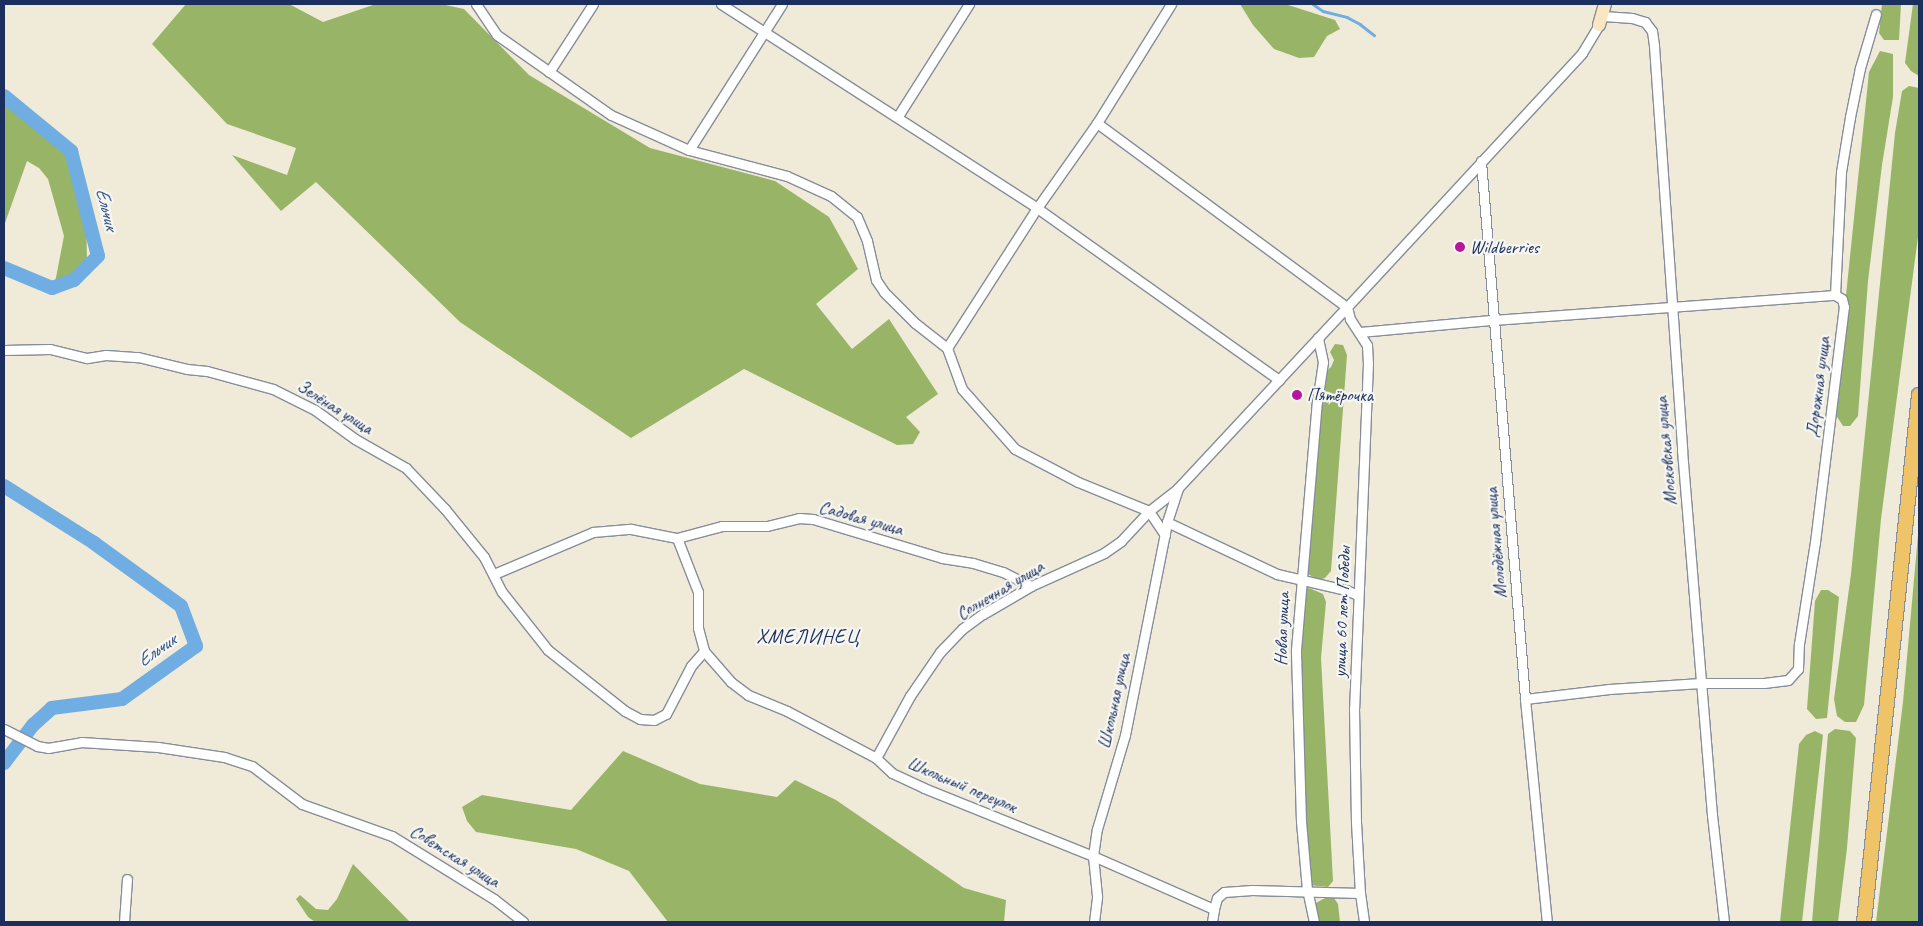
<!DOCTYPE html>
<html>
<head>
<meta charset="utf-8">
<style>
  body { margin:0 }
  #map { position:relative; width:1923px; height:926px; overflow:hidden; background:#f0ebd8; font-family:Caveat,sans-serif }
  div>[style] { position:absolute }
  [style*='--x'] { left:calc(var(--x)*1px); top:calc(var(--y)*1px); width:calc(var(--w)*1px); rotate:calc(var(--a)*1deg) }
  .forest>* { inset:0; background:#98b466 }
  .stream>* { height:2.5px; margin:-1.25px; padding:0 1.25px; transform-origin:1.25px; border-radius:1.25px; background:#70ade2 }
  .river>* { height:14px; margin:-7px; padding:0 7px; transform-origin:7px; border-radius:7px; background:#70ade2 }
  .roads { filter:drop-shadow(1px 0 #868d9b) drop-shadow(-1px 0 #868d9b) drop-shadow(0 1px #868d9b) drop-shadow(0 -1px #868d9b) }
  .street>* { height:9px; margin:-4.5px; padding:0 4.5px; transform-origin:4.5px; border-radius:4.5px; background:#fff }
  .secondary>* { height:12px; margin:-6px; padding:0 6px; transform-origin:6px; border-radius:6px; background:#f9e7c3 }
  .primary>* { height:14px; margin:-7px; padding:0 7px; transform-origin:7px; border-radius:7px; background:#efc469 }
  .dots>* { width:14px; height:14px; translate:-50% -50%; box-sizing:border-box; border:2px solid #f6f6f2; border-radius:50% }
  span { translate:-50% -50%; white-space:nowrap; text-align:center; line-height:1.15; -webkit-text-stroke:4.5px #f6f6f2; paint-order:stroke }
  .poi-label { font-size:18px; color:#1b2f5e }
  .left { translate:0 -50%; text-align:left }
  .street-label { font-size:18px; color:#1b2f5e }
  .water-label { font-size:19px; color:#355586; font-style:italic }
  .quarter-label { font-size:20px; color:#1b2f5e; letter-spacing:1px }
  .frame { position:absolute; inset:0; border:5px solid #1b2f5e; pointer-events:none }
</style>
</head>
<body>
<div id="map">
  <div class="forest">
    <i style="clip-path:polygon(186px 4px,289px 4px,323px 22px,376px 4px,441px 4px,464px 9px,529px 75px,650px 148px,775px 181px,829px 217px,858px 269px,816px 304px,852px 349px,889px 319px,938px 394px,906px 417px,920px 432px,913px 444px,897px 445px,744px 369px,631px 438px,460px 322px,316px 182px,281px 211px,232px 155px,287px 175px,296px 148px,227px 124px,152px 44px)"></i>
    <i style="clip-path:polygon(1240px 4px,1285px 4px,1335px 20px,1340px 29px,1327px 36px,1314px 57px,1299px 58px,1274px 49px,1253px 25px)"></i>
    <i style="clip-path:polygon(1882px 4px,1901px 4px,1899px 40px,1884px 40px,1879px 33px)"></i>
    <i style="clip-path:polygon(1913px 4px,1919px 4px,1919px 76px,1911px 71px,1905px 63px)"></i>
    <i style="clip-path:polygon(1880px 51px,1893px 54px,1893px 97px,1882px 165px,1868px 281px,1858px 416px,1850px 426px,1843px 426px,1834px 412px,1869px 72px)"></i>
    <i style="clip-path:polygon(1909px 86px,1919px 88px,1919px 229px,1881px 519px,1864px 705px,1856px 722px,1845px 722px,1837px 716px,1834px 699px,1851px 574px,1895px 133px,1902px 91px)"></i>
    <i style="clip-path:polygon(4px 90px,50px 126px,86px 189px,87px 266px,54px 288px,64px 236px,48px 179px,39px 168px,27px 161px,4px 226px)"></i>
    <i style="clip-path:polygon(1335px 344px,1343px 345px,1347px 355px,1331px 571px,1325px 578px,1318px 580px,1305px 572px,1323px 374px,1331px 367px,1334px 360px,1330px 352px)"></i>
    <i style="clip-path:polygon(1919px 524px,1919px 922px,1876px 922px,1903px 702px)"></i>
    <i style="clip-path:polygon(1309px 588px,1323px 594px,1326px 602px,1321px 658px,1333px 881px,1328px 887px,1309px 885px,1303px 825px,1298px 653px,1303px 589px)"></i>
    <i style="clip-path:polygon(1821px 590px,1828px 590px,1839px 597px,1827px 718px,1816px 719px,1807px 709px,1815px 601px)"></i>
    <i style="clip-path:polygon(1835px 729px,1850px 731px,1856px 738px,1847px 848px,1838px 922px,1812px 922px,1828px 734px)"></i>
    <i style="clip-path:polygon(1815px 731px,1823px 735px,1802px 922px,1780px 922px,1799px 744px,1806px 735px)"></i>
    <i style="clip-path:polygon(623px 751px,700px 784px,777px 797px,795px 780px,836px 800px,964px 888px,1006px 900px,1004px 922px,668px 922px,629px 871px,576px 849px,476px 832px,467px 821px,462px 807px,482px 795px,571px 810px)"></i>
    <i style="clip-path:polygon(353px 864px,410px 922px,315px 922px,308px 917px,296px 899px,300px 895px,316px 909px,328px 910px,337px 899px)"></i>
    <i style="clip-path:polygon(1325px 898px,1334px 898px,1338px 904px,1340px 922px,1316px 922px,1314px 911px,1316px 903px)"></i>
  </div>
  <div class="stream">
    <i style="--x:1313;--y:4;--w:12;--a:35"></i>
    <i style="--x:1323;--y:11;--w:25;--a:14"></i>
    <i style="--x:1347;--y:17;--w:15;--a:28"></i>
    <i style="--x:1360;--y:24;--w:18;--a:38"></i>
  </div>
  <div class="river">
    <i style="--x:4;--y:96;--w:87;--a:39.4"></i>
    <i style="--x:71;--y:151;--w:108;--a:75.6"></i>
    <i style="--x:98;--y:256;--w:34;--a:135"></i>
    <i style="--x:74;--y:280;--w:23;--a:160"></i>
    <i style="--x:52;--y:288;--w:52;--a:-157.4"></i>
    <i style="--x:4;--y:486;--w:107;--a:32.3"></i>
    <i style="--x:94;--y:543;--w:107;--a:35.9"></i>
    <i style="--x:181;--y:606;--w:43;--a:69.4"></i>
    <i style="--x:196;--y:646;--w:91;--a:144.4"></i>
    <i style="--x:122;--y:699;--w:71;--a:172.7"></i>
    <i style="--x:52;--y:708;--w:25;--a:138"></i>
    <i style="--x:33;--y:725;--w:48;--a:127.3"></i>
  </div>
  <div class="roads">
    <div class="street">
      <i style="--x:476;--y:4;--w:37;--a:56"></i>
      <i style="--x:497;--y:35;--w:139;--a:35.1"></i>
      <i style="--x:611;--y:115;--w:85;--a:24.2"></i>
      <i style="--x:689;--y:150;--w:101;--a:14.9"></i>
      <i style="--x:787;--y:176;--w:48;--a:24.4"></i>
      <i style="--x:831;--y:196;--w:33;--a:39"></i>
      <i style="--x:857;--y:217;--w:26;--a:67"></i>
      <i style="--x:867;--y:241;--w:40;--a:77"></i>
      <i style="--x:876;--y:280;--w:14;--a:56"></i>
      <i style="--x:884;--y:292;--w:44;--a:45"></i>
      <i style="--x:915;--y:323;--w:41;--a:38"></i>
      <i style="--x:721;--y:4;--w:376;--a:32.8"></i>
      <i style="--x:1037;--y:208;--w:104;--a:-54.8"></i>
      <i style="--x:1097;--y:123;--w:310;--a:36.4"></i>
      <i style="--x:1347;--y:307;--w:346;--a:-47.2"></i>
      <i style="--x:1582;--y:53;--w:33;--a:-59"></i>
      <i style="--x:1603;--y:16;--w:29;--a:4"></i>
      <i style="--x:1632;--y:18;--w:14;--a:17"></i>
      <i style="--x:1645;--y:22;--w:11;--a:52"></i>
      <i style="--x:1652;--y:31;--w:15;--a:82"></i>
      <i style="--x:1654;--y:46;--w:405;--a:86"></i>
      <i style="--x:1682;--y:450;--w:366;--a:85.3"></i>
      <i style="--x:1712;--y:815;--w:108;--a:83.6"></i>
      <i style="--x:549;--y:72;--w:81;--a:-57.1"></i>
      <i style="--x:898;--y:116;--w:133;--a:-57.6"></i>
      <i style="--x:1097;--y:123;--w:140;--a:-58.1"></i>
      <i style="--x:689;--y:150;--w:173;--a:-57.5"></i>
      <i style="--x:1481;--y:161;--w:540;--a:85.32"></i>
      <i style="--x:1525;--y:699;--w:224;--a:84.4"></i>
      <i style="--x:1347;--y:307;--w:12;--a:76"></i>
      <i style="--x:1350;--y:319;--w:31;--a:57"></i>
      <i style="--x:1367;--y:345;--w:18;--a:87"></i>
      <i style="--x:1368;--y:363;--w:345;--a:92.3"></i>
      <i style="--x:1354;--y:708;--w:114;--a:89"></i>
      <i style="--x:1356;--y:822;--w:71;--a:86.8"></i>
      <i style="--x:1360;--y:893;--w:29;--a:82"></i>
      <i style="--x:1360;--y:332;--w:134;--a:-5.2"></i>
      <i style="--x:1493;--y:320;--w:343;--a:-4.2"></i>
      <i style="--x:4;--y:350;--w:46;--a:-1.2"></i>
      <i style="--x:50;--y:349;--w:38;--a:14"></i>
      <i style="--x:87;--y:358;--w:19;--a:-9"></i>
      <i style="--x:106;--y:355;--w:32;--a:4"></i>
      <i style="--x:138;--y:357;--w:50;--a:13.8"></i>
      <i style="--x:187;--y:369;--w:20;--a:6"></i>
      <i style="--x:207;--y:371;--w:68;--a:15.3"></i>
      <i style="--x:273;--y:389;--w:47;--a:26.6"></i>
      <i style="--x:315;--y:410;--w:49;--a:35.9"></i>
      <i style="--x:355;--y:439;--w:59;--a:29.6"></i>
      <i style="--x:406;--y:468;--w:57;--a:46.4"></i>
      <i style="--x:445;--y:509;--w:62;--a:50.9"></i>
      <i style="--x:484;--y:557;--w:39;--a:63"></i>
      <i style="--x:502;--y:592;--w:74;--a:51.6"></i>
      <i style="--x:548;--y:650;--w:98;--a:38.4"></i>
      <i style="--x:625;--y:711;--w:17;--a:28"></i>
      <i style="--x:640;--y:719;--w:14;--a:4"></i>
      <i style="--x:654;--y:720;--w:13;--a:-27"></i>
      <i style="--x:666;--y:714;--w:54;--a:-62.5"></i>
      <i style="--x:691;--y:666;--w:20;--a:-49"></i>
      <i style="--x:1167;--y:522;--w:122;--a:25.3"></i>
      <i style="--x:1277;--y:574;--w:71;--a:13.1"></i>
      <i style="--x:1346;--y:590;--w:13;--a:23"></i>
      <i style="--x:1165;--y:535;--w:29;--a:-124"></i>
      <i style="--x:1149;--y:511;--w:77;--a:-157.8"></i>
      <i style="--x:1078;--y:482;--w:71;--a:-152.4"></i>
      <i style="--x:1015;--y:449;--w:80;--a:-131.5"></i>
      <i style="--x:962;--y:389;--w:44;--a:-110.1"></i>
      <i style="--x:947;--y:348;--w:166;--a:-57.3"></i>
      <i style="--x:1037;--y:208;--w:297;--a:35.4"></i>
      <i style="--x:677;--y:538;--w:58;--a:68.7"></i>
      <i style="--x:698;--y:592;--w:36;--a:90"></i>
      <i style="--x:698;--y:628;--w:24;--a:75"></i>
      <i style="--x:704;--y:651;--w:41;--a:48.9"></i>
      <i style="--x:731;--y:682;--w:21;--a:37"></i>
      <i style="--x:748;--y:695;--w:42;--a:22.3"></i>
      <i style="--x:787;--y:711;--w:101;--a:27.8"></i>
      <i style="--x:876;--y:758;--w:22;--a:43"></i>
      <i style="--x:892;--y:773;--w:35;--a:25"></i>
      <i style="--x:924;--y:788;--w:182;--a:21.9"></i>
      <i style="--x:1093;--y:856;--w:132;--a:23.7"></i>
      <i style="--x:1214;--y:909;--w:11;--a:-75"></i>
      <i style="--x:1217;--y:898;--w:9;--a:-41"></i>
      <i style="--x:1224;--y:892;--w:28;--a:-4"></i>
      <i style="--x:1252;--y:890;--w:108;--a:1.6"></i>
      <i style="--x:494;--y:574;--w:108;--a:-23"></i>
      <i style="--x:593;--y:532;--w:38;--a:-5"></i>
      <i style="--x:631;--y:529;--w:47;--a:11.1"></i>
      <i style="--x:677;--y:538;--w:47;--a:-14.9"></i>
      <i style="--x:722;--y:526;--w:45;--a:0"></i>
      <i style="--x:767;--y:526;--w:33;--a:-14"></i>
      <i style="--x:799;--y:518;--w:14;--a:4"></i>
      <i style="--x:813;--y:519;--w:135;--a:16.8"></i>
      <i style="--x:942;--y:558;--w:31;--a:9"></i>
      <i style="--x:973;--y:563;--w:31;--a:17"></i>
      <i style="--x:1003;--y:572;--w:31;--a:27"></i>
      <i style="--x:1525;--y:699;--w:85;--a:-6.8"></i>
      <i style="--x:1609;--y:689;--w:92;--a:-3.7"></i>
      <i style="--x:1701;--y:683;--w:63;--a:0"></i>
      <i style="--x:1764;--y:683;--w:24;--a:-7"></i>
      <i style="--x:1788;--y:680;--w:15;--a:-48"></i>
      <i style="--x:1798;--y:669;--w:25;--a:-88"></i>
      <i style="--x:1799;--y:644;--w:103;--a:-81.1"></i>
      <i style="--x:1815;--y:542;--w:237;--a:-83"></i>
      <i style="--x:1844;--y:307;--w:8;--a:-104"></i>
      <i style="--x:1842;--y:299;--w:8;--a:-150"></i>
      <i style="--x:1835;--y:295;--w:123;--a:-87.2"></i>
      <i style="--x:1841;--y:172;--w:56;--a:-80.7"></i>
      <i style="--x:1850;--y:117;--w:50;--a:-78.5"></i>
      <i style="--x:1860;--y:68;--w:56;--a:-73.5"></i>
      <i style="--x:4;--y:729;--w:37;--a:27"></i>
      <i style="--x:37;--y:746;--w:11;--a:10"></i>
      <i style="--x:48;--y:748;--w:34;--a:-10"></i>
      <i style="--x:81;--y:742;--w:77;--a:3.7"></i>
      <i style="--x:158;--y:747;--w:67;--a:8.6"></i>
      <i style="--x:224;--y:757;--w:29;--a:18"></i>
      <i style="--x:252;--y:766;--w:63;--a:37.2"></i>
      <i style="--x:302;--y:804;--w:96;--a:19.6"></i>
      <i style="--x:392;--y:836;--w:120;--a:31.7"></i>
      <i style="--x:494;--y:899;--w:37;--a:38"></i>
      <i style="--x:876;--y:758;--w:71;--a:-61.3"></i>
      <i style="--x:910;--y:696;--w:53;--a:-55.7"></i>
      <i style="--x:940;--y:652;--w:32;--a:-46"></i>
      <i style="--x:962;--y:629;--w:26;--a:-36"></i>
      <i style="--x:983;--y:614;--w:56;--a:-30.3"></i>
      <i style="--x:1031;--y:586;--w:80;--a:-24.3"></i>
      <i style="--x:1104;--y:553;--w:21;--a:-35"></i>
      <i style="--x:1121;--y:541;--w:41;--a:-47"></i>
      <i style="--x:1149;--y:511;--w:37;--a:-38"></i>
      <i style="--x:1178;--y:488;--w:248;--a:-47"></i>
      <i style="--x:124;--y:922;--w:43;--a:-86"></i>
      <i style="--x:1094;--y:922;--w:26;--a:-83"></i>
      <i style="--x:1097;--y:896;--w:40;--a:-95.7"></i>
      <i style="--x:1093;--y:856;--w:27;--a:-82"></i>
      <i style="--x:1097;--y:829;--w:98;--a:-73.4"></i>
      <i style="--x:1125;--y:735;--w:217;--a:-78.8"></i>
      <i style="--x:1167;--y:522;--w:36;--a:-72"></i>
      <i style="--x:1212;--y:922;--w:13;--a:-81"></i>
      <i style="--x:1314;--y:922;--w:33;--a:-102"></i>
      <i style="--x:1307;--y:890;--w:69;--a:-95"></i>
      <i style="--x:1301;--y:821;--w:171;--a:-91.7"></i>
      <i style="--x:1296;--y:650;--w:249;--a:-85.2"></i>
      <i style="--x:1317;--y:402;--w:40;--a:-81.5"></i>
      <i style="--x:1323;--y:362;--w:25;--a:-102"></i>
    </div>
    <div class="secondary">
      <i style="--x:1599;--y:25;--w:22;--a:-74"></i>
    </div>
    <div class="primary">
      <i style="--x:1864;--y:922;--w:530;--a:-84.04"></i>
    </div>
  </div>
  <div class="dots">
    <i style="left:1460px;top:247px;background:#b5179e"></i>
    <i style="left:1297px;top:395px;background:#b5179e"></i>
  </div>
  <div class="poi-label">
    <span class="left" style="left:1470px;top:247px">Wildberries</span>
    <span class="left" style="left:1307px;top:395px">Пятёрочка</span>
  </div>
  <div class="street-label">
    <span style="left:1818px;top:387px;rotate:-83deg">Дорожная улица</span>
    <span style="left:335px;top:407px;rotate:32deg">Зелёная улица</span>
    <span style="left:1666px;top:451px;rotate:-95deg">Московская улица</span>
    <span style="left:861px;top:518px;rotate:16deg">Садовая улица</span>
    <span style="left:1496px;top:543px;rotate:-95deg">Молодёжная улица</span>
    <span style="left:1000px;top:590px;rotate:-31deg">Солнечная улица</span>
    <span style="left:1342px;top:612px;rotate:-88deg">улица 60 лет Победы</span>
    <span style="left:1282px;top:629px;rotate:-88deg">Новая улица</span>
    <span style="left:1114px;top:701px;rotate:-78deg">Школьная улица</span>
    <span style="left:962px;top:785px;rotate:23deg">Школьный переулок</span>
    <span style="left:455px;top:856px;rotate:32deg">Советская улица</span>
  </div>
  <div class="water-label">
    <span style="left:106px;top:209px;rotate:76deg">Ельчик</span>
    <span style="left:157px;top:651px;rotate:-35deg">Ельчик</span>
  </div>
  <div class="quarter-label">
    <span style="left:808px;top:636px">ХМЕЛИНЕЦ</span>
  </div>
  <div class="frame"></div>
</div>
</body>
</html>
